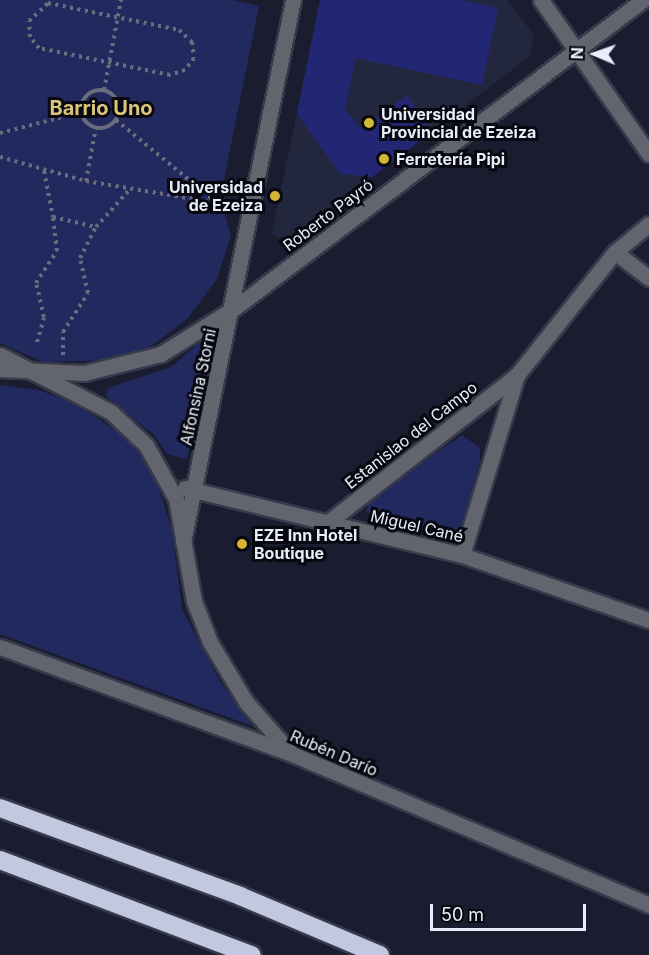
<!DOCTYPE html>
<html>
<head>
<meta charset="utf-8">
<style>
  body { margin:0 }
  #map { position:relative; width:649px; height:955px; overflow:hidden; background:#1a1d2f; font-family:Inter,sans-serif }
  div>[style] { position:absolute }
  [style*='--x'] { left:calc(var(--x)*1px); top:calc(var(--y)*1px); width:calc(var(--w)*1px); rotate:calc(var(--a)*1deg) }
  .built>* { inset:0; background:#22273e }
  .green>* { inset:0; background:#22295e }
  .building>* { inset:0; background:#232773 }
  .path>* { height:4px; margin-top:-2px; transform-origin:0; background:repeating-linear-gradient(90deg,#6a6d7d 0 3px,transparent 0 7.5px) }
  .path>.ring { margin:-2px; padding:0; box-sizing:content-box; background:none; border:4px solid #6a6d7d; border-radius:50% }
  .roads { filter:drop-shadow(2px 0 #373a4b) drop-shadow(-2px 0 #373a4b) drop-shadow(0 2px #373a4b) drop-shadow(0 -2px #373a4b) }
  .minor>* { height:15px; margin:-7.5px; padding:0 7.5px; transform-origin:7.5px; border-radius:7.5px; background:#62646e }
  .highway>* { height:18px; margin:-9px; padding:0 9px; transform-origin:9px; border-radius:9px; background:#c2c8e0 }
  .dots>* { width:16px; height:16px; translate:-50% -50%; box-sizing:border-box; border:3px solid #070810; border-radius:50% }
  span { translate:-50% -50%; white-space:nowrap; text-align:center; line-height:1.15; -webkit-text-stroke:6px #070810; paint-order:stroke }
  .poi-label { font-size:16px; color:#eaedf9; font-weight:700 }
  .left { translate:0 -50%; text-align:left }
  .right { translate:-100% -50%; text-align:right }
  .street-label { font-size:16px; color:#eaedf9 }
  .quarter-label { font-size:20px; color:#dac578; font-weight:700 }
  .north { position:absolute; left:565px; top:24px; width:60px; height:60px; -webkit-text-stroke:4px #070810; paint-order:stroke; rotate:272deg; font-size:16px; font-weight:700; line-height:24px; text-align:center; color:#eaedf9 }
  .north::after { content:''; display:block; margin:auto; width:21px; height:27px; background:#eaedf9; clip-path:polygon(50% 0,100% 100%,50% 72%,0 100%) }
  .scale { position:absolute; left:430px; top:904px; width:156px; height:27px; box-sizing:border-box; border:3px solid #eaedf9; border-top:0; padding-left:8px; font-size:18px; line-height:21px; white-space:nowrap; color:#eaedf9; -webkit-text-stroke:4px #070810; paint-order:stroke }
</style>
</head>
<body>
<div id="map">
  <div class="built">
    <i style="clip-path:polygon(320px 0,507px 0,534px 35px,529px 57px,292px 237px,277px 237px,272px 233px)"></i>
  </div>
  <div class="green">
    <i style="clip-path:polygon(0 0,232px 0,259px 6px,220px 199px,231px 235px,217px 279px,188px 318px,153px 345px,117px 360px,43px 362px,0 343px)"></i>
    <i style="clip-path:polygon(199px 343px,210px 343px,212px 350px,187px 459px,167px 454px,154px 435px,106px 396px,108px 388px,171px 367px)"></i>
    <i style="clip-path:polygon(0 385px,39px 390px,76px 404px,126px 437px,140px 453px,155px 477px,172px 530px,182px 609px,219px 680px,252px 726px,0 634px)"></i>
    <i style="clip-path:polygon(462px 435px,480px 448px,480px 460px,461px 534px,366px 513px,369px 500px)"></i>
  </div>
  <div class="building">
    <i style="clip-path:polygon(320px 0,462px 0,498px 8px,482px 85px,356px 58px,345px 108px,360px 129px,407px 95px,432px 132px,372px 177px,340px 174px,297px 114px)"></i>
  </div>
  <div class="path">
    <i style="--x:48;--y:3;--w:134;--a:11.6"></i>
    <i style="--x:179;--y:30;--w:18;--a:43"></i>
    <i style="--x:192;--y:42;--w:16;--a:83"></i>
    <i style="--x:194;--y:58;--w:15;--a:127"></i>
    <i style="--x:185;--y:70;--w:16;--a:162"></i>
    <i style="--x:170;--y:75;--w:134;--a:-168.4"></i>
    <i style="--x:39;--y:48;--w:14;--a:-129"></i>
    <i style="--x:30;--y:37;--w:16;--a:-94"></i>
    <i style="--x:29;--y:21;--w:26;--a:-43"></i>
    <i style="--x:104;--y:90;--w:92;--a:-79.3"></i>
    <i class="ring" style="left:81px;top:90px;width:34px;height:34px"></i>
    <i style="--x:116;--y:120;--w:129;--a:39.4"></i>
    <i style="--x:0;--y:133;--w:85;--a:-14.4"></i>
    <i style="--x:0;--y:157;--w:89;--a:15.6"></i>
    <i style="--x:86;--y:181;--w:133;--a:9.5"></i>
    <i style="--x:44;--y:171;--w:47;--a:78.9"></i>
    <i style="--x:53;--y:217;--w:44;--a:13.1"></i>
    <i style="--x:96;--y:227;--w:52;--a:-48.1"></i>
    <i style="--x:86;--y:181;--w:55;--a:-79.5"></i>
    <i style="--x:37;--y:342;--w:26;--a:-74"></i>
    <i style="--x:44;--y:317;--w:35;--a:-103"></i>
    <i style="--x:36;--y:283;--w:38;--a:-57"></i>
    <i style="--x:57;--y:251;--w:34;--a:-97"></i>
    <i style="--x:63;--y:355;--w:23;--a:-90"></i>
    <i style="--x:63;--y:332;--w:46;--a:-57.3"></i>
    <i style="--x:88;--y:293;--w:36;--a:-103"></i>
    <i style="--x:80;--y:258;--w:35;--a:-63"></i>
  </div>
  <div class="roads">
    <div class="minor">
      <i style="--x:541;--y:0;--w:188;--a:55"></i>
      <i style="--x:615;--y:252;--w:43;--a:37.4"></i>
      <i style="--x:0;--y:355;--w:125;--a:27.2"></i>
      <i style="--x:111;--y:412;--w:48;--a:43.3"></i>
      <i style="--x:146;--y:445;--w:62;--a:60.9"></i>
      <i style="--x:176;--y:499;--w:104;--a:80"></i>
      <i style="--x:194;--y:601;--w:44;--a:68.7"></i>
      <i style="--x:210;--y:642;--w:70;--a:59"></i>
      <i style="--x:246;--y:702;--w:67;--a:48.7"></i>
      <i style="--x:0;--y:369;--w:84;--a:2.7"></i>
      <i style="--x:84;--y:373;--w:79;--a:-13.9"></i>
      <i style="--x:161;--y:354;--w:85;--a:-32"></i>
      <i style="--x:233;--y:309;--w:513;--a:-37"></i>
      <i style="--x:185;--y:488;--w:285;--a:13.6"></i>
      <i style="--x:462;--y:555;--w:198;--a:19.2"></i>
      <i style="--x:327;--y:523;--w:241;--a:-37.9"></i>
      <i style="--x:517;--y:375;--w:157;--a:-51.5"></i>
      <i style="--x:615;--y:252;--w:44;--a:-39.5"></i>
      <i style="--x:183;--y:542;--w:553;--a:-78.53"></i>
      <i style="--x:462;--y:555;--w:188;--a:-73"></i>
      <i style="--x:0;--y:647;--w:311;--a:20.1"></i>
      <i style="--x:292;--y:754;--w:388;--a:22.9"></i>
    </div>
    <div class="highway">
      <i style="--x:0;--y:808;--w:256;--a:20.1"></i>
      <i style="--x:240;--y:896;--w:152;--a:22.9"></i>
      <i style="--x:0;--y:860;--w:269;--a:20.7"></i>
    </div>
  </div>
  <div class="dots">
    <i style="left:369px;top:123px;background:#d5b534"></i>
    <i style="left:384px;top:159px;background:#d5b534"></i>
    <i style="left:275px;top:196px;background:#d5b534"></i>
    <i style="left:242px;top:544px;background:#d5b534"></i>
  </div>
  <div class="poi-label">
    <span class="left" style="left:381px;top:123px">Universidad<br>Provincial de Ezeiza</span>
    <span class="left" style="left:396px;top:159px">Ferretería Pipi</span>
    <span class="right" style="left:263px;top:196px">Universidad<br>de Ezeiza</span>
    <span class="left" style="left:254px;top:544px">EZE Inn Hotel<br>Boutique</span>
  </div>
  <div class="street-label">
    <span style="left:328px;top:215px;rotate:-37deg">Roberto Payró</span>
    <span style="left:198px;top:387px;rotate:-78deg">Alfonsina Storni</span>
    <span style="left:411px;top:435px;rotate:-38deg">Estanislao del Campo</span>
    <span style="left:417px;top:526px;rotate:13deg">Miguel Cané</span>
    <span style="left:334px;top:753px;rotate:23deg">Rubén Darío</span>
  </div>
  <div class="quarter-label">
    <span style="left:101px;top:108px">Barrio Uno</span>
  </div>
  <div class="north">N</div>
  <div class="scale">50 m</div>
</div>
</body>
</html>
